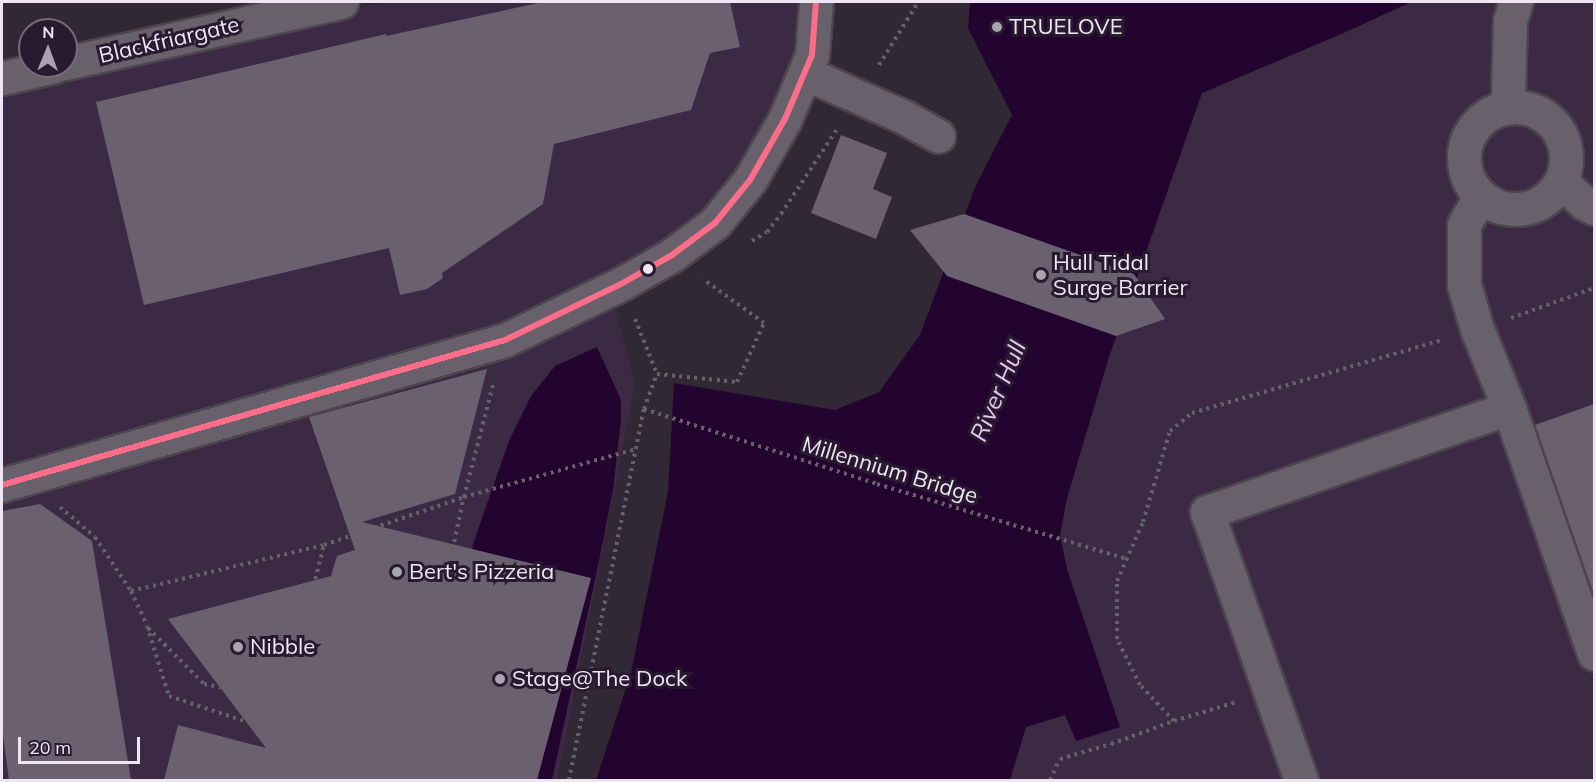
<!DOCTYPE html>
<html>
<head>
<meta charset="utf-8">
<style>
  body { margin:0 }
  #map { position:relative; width:1596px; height:782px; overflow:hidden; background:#312835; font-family:Mulish,sans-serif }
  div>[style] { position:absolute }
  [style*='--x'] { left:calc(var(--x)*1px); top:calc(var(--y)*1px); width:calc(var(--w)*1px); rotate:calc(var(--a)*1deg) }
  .built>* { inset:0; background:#3c2a45 }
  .water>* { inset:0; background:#22042e }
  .building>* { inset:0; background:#6b6070 }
  .path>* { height:4px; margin-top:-2px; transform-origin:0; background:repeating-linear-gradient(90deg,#67606b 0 3px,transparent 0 7.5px) }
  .roads { filter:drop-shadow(2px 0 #4c444f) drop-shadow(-2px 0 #4c444f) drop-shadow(0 2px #4c444f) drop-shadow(0 -2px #4c444f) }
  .minor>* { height:33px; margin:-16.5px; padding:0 16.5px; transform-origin:16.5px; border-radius:16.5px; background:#68616c }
  .minor>.ring { margin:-16.5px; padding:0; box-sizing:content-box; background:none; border:33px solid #68616c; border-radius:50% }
  .bus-1>* { height:6px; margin:-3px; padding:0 3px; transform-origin:3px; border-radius:3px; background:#fb6d88 }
  .dots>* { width:16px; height:16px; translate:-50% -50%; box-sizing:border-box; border:3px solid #291a30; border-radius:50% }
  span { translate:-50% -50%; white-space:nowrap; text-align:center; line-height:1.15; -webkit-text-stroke:6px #291a30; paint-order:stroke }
  .poi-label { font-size:22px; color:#efe5f4 }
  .left { translate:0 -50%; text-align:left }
  .street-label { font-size:22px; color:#efe5f4 }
  .water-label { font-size:24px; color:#e6c5f4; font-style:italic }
  .frame { position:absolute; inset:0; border:3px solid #efe5f4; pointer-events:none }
  .north { position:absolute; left:18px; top:18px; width:60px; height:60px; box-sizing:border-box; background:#291a30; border:2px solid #786b7e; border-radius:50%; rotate:1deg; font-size:16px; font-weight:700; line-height:24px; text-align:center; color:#efe5f4 }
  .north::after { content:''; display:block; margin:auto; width:21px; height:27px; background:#aca3b1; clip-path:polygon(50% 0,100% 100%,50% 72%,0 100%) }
  .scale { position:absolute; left:18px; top:737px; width:122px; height:27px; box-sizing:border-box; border:3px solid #efe5f4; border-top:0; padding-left:8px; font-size:18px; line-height:21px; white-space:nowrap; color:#efe5f4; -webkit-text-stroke:4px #291a30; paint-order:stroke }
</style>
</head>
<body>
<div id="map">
  <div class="built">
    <i style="clip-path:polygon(388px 2px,796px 2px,803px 66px,705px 228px,608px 283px,635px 384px,557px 780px,2px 780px,2px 83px)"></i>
    <i style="clip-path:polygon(1411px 2px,1594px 2px,1594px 780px,1010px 780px,1026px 727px,1065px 715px,1067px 569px,1060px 535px,1067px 498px,1109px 357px,1202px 93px,1345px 32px)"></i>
  </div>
  <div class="water">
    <i style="clip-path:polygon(970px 2px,1411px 2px,1346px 32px,1202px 93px,1109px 357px,1067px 498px,1060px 535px,1067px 569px,1120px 727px,1076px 741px,1065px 715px,1026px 727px,1010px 780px,596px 780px,631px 673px,668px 492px,674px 383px,835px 410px,879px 392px,920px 335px,975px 187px,1012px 115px,968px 28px)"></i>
    <i style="clip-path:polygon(597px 347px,621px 400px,621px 420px,613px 490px,599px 561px,552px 780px,430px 780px,453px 631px,474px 541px,509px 441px,531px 396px,555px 366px)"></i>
  </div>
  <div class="building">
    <i style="clip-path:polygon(543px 2px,730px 2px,740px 47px,710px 53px,691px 110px,554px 144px,543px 204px,442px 273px,443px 278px,427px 289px,400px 295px,389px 248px,144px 305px,96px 102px,386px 34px,386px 36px)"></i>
    <i style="clip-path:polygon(841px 135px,887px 153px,873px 189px,892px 197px,876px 239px,811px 213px)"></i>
    <i style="clip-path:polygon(964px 214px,1134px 274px,1165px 319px,1116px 336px,947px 276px,910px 230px)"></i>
    <i style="clip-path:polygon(487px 369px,455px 494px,362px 522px,591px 578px,537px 780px,164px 780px,178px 725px,266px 748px,168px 619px,331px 576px,337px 556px,355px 550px,309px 417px)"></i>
    <i style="clip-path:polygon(1594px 404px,1594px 598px,1535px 425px)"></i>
    <i style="clip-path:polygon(40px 504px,92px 541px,131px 780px,9px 780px,2px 728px,2px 511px)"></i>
  </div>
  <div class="path">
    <i style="--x:879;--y:65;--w:74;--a:-58.2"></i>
    <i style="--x:752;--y:241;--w:17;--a:-31"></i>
    <i style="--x:767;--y:232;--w:23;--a:-52"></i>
    <i style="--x:781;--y:214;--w:102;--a:-56.6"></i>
    <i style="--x:1511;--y:318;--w:88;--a:-19.9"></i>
    <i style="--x:635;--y:319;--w:59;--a:68.2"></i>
    <i style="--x:644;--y:409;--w:245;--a:17.8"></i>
    <i style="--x:877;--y:484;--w:261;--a:16.7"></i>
    <i style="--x:60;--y:507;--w:46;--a:40.6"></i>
    <i style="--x:95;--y:537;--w:65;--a:56.3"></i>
    <i style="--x:131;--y:591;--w:198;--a:-13.4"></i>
    <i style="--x:131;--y:591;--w:38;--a:65"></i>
    <i style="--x:147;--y:626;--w:73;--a:72.6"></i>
    <i style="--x:169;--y:696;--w:114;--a:18.4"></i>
    <i style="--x:277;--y:732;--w:133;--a:16.1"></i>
    <i style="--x:405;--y:769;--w:278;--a:-77.8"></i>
    <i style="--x:464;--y:497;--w:120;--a:-75.5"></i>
    <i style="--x:148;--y:628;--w:79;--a:45"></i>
    <i style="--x:204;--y:684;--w:43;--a:10.8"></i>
    <i style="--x:246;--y:720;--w:37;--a:-90"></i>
    <i style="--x:1174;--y:721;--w:65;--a:-17"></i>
    <i style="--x:290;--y:766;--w:36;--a:-111"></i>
    <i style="--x:277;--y:732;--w:193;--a:-75.9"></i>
    <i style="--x:324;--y:545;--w:148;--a:-18.9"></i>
    <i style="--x:464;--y:497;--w:179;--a:-15.6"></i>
    <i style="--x:569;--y:780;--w:379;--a:-78.6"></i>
    <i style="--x:644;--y:409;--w:37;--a:-70"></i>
    <i style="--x:657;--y:374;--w:80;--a:5.7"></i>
    <i style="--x:737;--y:382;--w:65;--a:-65.4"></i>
    <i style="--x:764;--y:323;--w:75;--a:-144.2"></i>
    <i style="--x:1050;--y:780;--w:23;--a:-65"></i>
    <i style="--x:1060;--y:759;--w:53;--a:-16.4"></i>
    <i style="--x:1111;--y:744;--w:67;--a:-20.1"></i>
    <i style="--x:1174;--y:721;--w:50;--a:-133.4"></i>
    <i style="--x:1140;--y:685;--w:51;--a:-116.6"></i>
    <i style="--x:1117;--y:639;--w:58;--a:-90"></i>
    <i style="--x:1117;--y:581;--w:64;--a:-66.2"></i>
    <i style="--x:1143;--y:522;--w:95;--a:-73.5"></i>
    <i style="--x:1170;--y:431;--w:28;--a:-39"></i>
    <i style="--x:1192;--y:413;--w:259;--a:-16.3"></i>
  </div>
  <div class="roads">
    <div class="minor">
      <i style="--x:1516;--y:2;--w:19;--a:108"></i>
      <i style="--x:1510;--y:20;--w:78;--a:91.5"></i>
      <i style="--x:1508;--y:98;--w:12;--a:48"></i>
      <i style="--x:66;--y:63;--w:282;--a:-12.5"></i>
      <i style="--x:805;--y:73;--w:108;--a:24"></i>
      <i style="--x:904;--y:117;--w:39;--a:29"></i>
      <i style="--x:3;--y:78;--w:53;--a:-13"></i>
      <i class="ring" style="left:1464px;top:107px;width:69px;height:69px"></i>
      <i style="--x:1561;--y:181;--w:32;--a:44"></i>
      <i style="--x:1584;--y:203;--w:11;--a:27"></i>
      <i style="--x:1480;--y:196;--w:33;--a:119"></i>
      <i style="--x:1464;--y:225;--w:60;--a:90"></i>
      <i style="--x:1464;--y:285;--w:46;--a:73.5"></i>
      <i style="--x:1477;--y:329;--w:85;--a:67.9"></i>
      <i style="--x:1509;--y:408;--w:260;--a:70.9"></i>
      <i style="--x:2;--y:485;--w:523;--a:-16.08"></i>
      <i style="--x:505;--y:340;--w:129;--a:-25.8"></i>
      <i style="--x:621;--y:284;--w:59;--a:-29.6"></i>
      <i style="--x:672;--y:255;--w:54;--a:-36.7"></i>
      <i style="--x:715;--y:223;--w:55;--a:-50.9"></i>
      <i style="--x:750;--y:180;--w:70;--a:-60.2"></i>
      <i style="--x:785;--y:119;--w:69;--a:-67.1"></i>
      <i style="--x:812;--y:55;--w:53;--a:-85.7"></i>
      <i style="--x:1301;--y:780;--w:284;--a:-109.3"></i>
      <i style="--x:1207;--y:512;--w:319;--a:-19"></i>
    </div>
  </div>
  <div class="bus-1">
    <i style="--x:2;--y:485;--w:523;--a:-16.08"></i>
    <i style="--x:505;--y:340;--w:129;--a:-25.8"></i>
    <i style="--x:621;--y:284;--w:59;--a:-29.6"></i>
    <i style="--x:672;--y:255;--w:54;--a:-36.7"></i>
    <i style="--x:715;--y:223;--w:55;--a:-50.9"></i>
    <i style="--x:750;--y:180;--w:70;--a:-60.2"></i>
    <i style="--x:785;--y:119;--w:69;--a:-67.1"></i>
    <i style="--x:812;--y:55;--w:53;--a:-85.7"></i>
  </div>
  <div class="dots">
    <i style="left:997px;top:27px;background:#aca3b1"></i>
    <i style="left:648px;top:269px;background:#efe5f4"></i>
    <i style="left:1041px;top:275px;background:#aca3b1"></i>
    <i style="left:397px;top:572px;background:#aca3b1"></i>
    <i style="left:238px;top:647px;background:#aca3b1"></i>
    <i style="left:500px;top:679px;background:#aca3b1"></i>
  </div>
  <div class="poi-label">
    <span class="left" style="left:1009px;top:27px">TRUELOVE</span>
    <span class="left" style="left:1053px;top:275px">Hull Tidal<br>Surge Barrier</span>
    <span class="left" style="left:409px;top:572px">Bert's Pizzeria</span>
    <span class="left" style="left:250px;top:647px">Nibble</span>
    <span class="left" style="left:512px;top:679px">Stage@The Dock</span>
  </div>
  <div class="street-label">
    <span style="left:169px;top:40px;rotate:-13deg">Blackfriargate</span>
    <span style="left:890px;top:470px;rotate:17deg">Millennium Bridge</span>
  </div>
  <div class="water-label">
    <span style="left:998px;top:391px;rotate:-67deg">River Hull</span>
  </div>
  <div class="frame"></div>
  <div class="north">N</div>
  <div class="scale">20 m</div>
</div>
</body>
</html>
